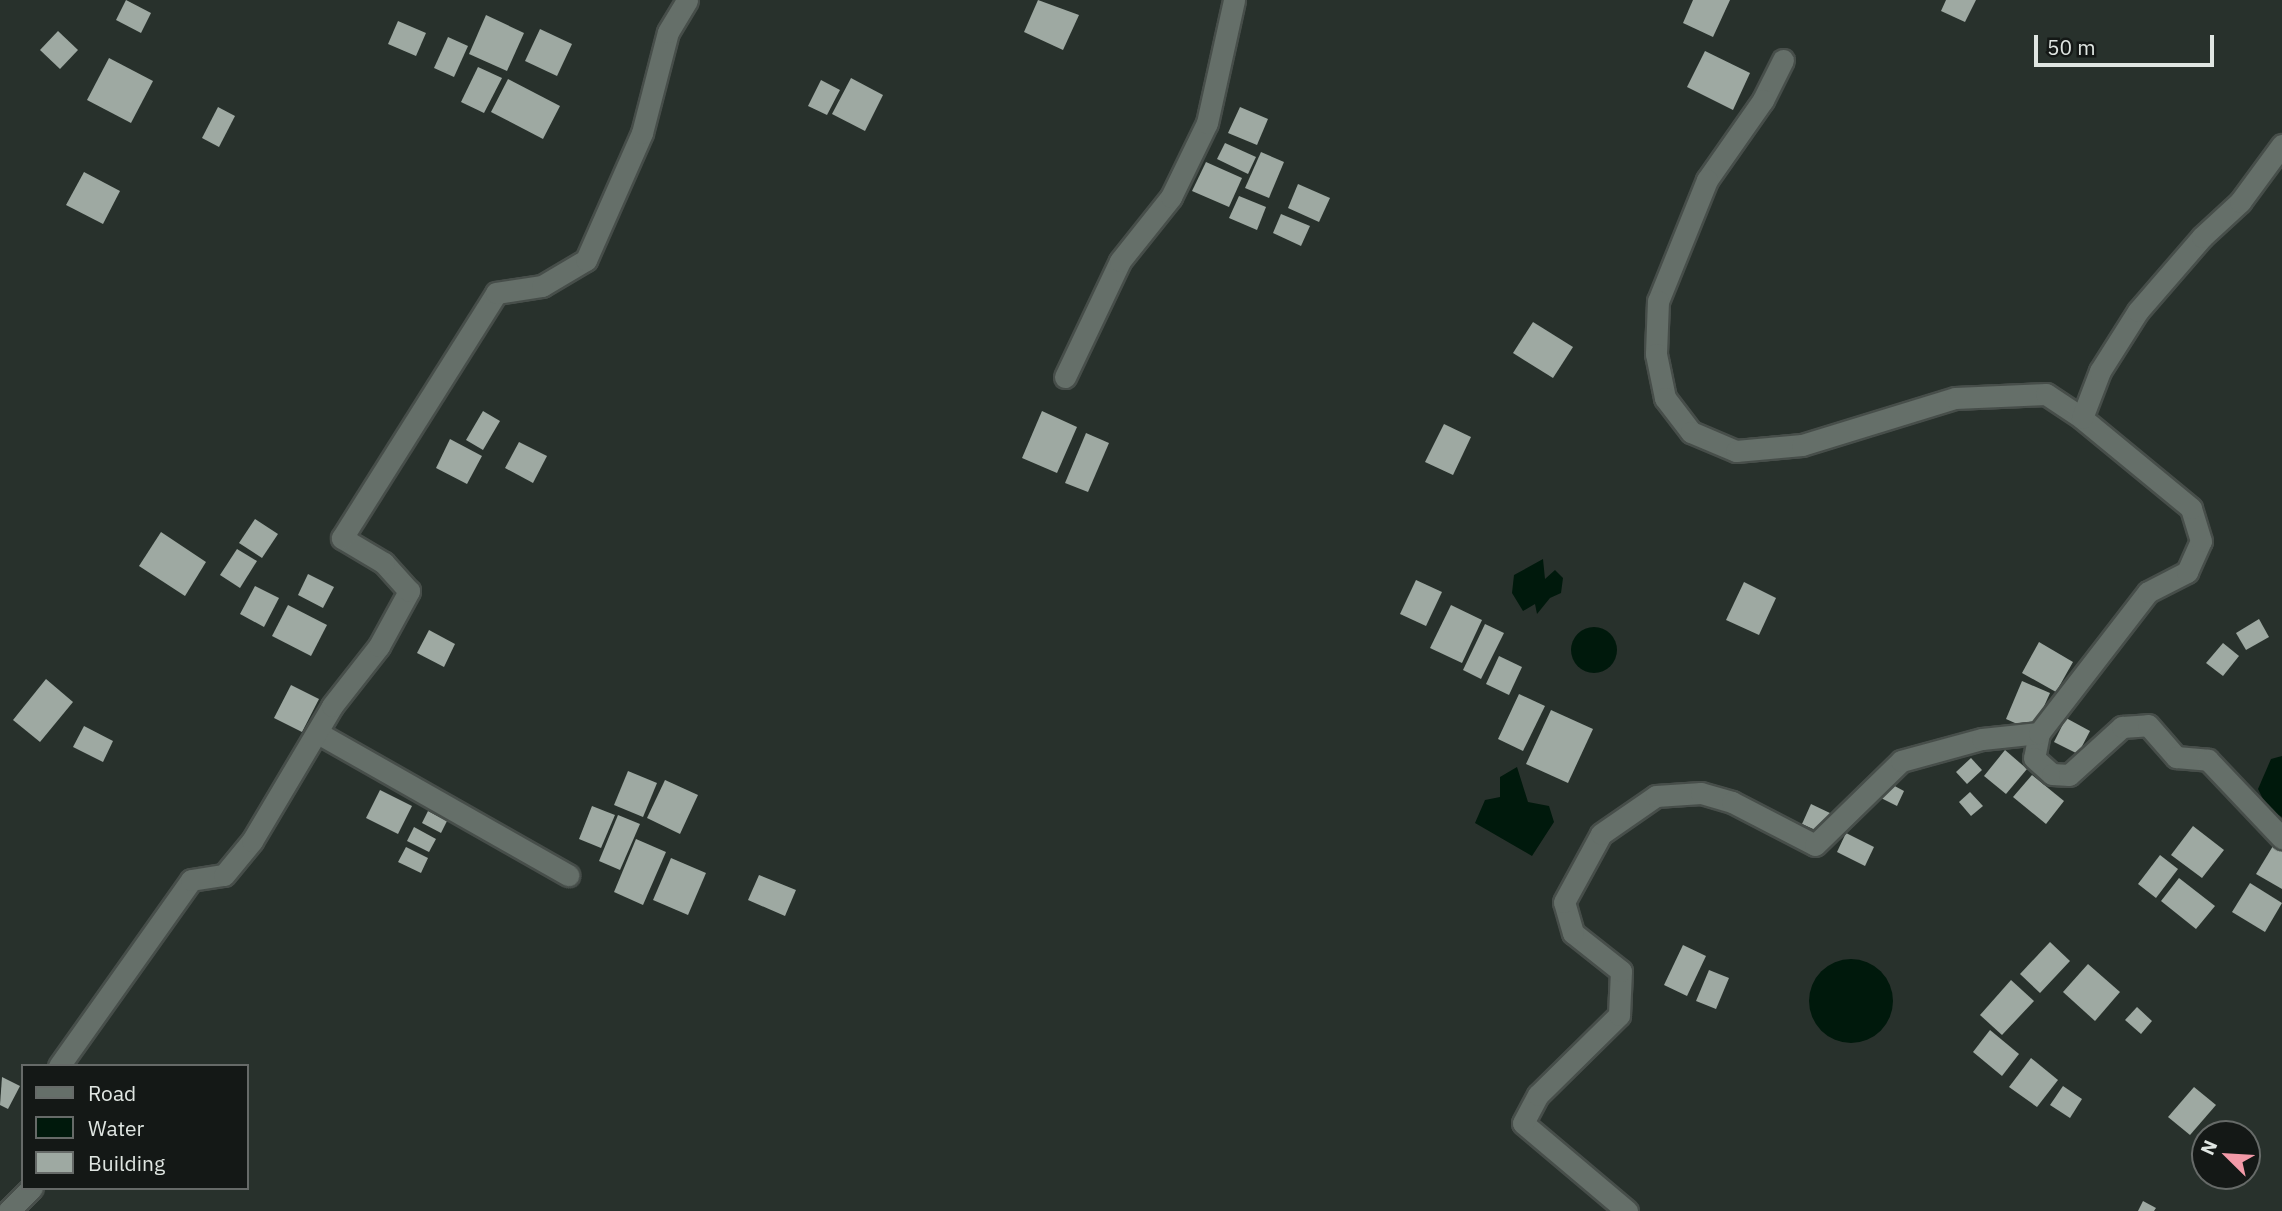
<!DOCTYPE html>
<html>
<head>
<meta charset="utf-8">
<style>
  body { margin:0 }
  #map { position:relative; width:2282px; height:1211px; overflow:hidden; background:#28312c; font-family:"IBM Plex Sans",sans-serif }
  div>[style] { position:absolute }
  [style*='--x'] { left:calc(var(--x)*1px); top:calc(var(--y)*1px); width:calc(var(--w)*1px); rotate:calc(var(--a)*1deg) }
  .water>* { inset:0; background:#00190c }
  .round { border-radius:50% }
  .building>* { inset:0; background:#9ea9a2 }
  .roads { filter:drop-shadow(2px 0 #474e4a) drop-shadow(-2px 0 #474e4a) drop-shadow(0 2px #474e4a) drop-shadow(0 -2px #474e4a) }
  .minor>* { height:21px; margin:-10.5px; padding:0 10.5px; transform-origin:10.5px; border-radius:10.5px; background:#656f69 }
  span { translate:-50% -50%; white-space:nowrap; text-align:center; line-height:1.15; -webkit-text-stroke:7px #141816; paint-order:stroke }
  .legend { position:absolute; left:21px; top:1064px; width:228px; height:126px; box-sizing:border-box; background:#141816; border:2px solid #666a68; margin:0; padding:9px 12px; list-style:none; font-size:21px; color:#e0e6e2 }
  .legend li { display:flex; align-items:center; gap:14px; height:35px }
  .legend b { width:35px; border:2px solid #666a68 }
  .north { position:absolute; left:2191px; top:1120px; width:70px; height:70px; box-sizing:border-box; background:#141816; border:2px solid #666a68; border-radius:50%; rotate:294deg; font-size:19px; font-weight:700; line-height:28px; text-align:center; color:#e0e6e2 }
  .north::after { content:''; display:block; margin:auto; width:24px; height:32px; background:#f39aa8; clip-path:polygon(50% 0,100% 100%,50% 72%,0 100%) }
  .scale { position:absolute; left:2034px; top:35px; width:180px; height:32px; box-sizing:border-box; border:4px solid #e0e6e2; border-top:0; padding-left:9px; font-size:21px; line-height:24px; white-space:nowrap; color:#e0e6e2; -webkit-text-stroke:5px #141816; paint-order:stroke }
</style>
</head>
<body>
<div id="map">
  <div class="water">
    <i style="clip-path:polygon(1543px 559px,1545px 579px,1555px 570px,1563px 578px,1561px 593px,1550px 598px,1537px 614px,1535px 604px,1523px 611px,1512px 593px,1514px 575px)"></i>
    <i class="round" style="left:1571px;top:627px;width:46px;height:46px"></i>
    <i style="clip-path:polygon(2282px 756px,2282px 817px,2268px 809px,2258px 789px,2271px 759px)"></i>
    <i style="clip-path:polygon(1517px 767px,1528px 802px,1549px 806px,1554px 822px,1532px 856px,1475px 823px,1485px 800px,1500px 797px,1500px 777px)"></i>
    <i class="round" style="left:1809px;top:959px;width:84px;height:84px"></i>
  </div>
  <div class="building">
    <i style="clip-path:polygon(126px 0,151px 13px,141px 33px,116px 20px)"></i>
    <i style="clip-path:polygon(1038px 0,1079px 15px,1063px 50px,1024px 32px)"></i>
    <i style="clip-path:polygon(1693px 0,1730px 0,1713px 37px,1683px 23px)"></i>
    <i style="clip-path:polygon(1946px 0,1976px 0,1965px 22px,1941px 11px)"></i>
    <i style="clip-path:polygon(486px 15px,524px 33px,507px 71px,469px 54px)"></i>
    <i style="clip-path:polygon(398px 21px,426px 33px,416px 56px,388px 44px)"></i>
    <i style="clip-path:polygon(540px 29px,572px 44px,557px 76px,525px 61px)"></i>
    <i style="clip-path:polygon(58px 31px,78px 50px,60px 69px,40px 50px)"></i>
    <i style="clip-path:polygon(448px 37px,468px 46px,454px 77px,434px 68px)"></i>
    <i style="clip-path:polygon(1705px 51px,1750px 73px,1733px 110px,1687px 87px)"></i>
    <i style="clip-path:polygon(109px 58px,153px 81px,131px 123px,87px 100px)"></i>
    <i style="clip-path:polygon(478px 67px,502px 78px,484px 113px,461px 102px)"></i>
    <i style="clip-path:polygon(851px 78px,883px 95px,865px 131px,832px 114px)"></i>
    <i style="clip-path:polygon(508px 79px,560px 106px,543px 139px,491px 112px)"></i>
    <i style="clip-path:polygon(821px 80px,840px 90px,827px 115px,808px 106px)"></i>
    <i style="clip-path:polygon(218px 107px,235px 116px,219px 147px,202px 138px)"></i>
    <i style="clip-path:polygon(1240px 107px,1268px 119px,1257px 145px,1228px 133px)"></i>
    <i style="clip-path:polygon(1225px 143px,1256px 157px,1248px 174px,1217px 159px)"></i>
    <i style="clip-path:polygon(1261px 152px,1284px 162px,1269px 198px,1245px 188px)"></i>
    <i style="clip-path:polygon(1206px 162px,1242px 178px,1229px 207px,1192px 191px)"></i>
    <i style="clip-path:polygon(84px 172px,120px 191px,103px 224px,66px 205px)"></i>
    <i style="clip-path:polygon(1298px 184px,1330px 198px,1319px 222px,1288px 208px)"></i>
    <i style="clip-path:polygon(1239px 196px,1266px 207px,1257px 230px,1229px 218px)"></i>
    <i style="clip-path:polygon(1281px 214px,1310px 226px,1301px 246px,1273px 233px)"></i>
    <i style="clip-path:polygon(1533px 322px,1573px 347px,1553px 378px,1513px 353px)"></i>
    <i style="clip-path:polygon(483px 411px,500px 421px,483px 450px,466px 440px)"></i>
    <i style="clip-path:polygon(1042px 411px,1077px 427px,1057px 473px,1022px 458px)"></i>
    <i style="clip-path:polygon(1444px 424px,1471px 437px,1453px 475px,1425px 462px)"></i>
    <i style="clip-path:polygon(1086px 433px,1109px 443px,1088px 492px,1065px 483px)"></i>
    <i style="clip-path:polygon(450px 439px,482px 456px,467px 484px,436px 468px)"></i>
    <i style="clip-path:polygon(519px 442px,547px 456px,533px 483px,505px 468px)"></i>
    <i style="clip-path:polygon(255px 519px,278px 534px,262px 558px,239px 543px)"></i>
    <i style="clip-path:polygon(161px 532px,206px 562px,185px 596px,139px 566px)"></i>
    <i style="clip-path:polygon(237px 549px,257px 561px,240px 588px,220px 575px)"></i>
    <i style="clip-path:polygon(308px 574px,334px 587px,323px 608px,298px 595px)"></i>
    <i style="clip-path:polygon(1416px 580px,1442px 592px,1426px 626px,1400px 614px)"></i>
    <i style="clip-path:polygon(1744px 582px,1776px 598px,1759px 635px,1726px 620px)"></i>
    <i style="clip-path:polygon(255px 586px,279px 598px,264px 627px,240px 614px)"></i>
    <i style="clip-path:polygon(288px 605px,327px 625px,311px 656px,272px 636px)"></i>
    <i style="clip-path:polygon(1451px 605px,1482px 620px,1462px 663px,1430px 648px)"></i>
    <i style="clip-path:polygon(2259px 619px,2269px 637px,2246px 650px,2236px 633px)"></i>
    <i style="clip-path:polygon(1485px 624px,1504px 633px,1481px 679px,1463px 670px)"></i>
    <i style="clip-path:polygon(429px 630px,455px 644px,444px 667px,417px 653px)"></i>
    <i style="clip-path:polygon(2039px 642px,2073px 662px,2056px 692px,2022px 673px)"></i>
    <i style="clip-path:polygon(2223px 643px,2239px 656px,2223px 676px,2206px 663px)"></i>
    <i style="clip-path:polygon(1499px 656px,1522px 667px,1509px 695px,1486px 684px)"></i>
    <i style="clip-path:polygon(46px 679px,73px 702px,40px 742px,13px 720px)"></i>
    <i style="clip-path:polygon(2022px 681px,2050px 693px,2033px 731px,2006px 719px)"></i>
    <i style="clip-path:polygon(291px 685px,319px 699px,302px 732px,274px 718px)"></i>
    <i style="clip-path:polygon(1519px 694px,1545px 706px,1523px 751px,1498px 739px)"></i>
    <i style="clip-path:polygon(1551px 710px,1593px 729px,1568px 783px,1526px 764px)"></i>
    <i style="clip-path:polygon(2066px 718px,2090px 731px,2078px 754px,2054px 742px)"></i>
    <i style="clip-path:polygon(84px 726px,113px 741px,103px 762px,73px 747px)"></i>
    <i style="clip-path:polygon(2005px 750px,2027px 769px,2006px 794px,1984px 776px)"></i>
    <i style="clip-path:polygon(1971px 758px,1982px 770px,1967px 784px,1956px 772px)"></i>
    <i style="clip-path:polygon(628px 771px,657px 783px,643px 817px,614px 805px)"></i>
    <i style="clip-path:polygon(2032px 775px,2064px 801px,2046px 824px,2013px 797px)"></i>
    <i style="clip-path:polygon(665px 780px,698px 795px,680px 834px,647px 818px)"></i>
    <i style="clip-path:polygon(1889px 783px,1904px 791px,1897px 806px,1881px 798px)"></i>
    <i style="clip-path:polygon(380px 790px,412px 806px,398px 834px,366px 818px)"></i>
    <i style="clip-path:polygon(1970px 792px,1983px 806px,1971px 816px,1959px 802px)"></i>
    <i style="clip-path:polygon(1811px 804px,1832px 814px,1822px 833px,1802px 824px)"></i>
    <i style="clip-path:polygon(592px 806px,615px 815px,601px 848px,579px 839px)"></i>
    <i style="clip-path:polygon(428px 811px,447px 821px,441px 833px,422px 823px)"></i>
    <i style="clip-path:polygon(618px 815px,640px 824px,620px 870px,599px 861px)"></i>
    <i style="clip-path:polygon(2193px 826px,2224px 850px,2202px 878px,2171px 855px)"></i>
    <i style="clip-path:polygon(414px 827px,436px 839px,429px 852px,407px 841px)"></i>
    <i style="clip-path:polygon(1846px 833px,1874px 847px,1865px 866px,1837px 852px)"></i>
    <i style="clip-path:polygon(636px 839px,666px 852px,643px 905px,614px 892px)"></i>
    <i style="clip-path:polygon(2273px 846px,2282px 851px,2282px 889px,2256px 874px)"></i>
    <i style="clip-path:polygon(406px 847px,428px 858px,421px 873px,398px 862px)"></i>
    <i style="clip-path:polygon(2160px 855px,2178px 869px,2156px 898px,2138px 884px)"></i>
    <i style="clip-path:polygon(671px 858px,706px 873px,688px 915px,653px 900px)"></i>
    <i style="clip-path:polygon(759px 875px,796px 890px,785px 916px,748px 900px)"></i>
    <i style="clip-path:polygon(2179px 878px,2215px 906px,2196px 929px,2161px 901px)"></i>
    <i style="clip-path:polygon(2250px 883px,2282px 903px,2265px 932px,2232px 912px)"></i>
    <i style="clip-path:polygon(2050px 942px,2070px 961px,2040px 993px,2020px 974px)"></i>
    <i style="clip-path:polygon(1683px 945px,1706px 956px,1687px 996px,1664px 985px)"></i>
    <i style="clip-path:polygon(2088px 964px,2120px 992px,2095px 1021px,2063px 992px)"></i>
    <i style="clip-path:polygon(1709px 970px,1729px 978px,1716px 1009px,1696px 1001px)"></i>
    <i style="clip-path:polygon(2011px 980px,2034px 1001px,2002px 1035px,1980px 1015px)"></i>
    <i style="clip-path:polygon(2137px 1007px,2152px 1021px,2141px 1034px,2125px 1020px)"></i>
    <i style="clip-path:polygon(1990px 1030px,2019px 1054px,2002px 1076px,1973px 1052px)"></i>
    <i style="clip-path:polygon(2031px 1058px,2058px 1080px,2037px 1107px,2009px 1087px)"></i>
    <i style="clip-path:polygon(2px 1077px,20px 1086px,8px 1109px,0 1105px)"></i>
    <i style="clip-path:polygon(2063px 1086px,2082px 1099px,2070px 1118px,2050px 1105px)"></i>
    <i style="clip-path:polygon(2194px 1087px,2216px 1105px,2190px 1135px,2168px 1117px)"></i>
    <i style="clip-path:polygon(2143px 1201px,2156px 1208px,2154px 1211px,2138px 1211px)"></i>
  </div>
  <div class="roads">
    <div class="minor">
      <i style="--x:1783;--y:60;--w:45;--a:116.6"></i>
      <i style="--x:1763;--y:100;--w:98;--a:125"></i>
      <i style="--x:1707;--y:180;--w:131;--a:112"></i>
      <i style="--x:1658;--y:301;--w:53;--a:92.2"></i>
      <i style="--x:1656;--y:354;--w:45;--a:78.4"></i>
      <i style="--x:1665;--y:398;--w:43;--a:52.6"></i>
      <i style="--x:1691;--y:432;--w:49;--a:22.9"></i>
      <i style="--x:1736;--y:451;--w:66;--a:-5.2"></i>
      <i style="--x:1802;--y:445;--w:160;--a:-17.1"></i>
      <i style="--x:1955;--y:398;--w:91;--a:-2.5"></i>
      <i style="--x:2046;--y:394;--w:43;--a:33.7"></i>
      <i style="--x:1065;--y:377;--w:128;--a:-64.6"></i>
      <i style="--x:1120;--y:261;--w:82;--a:-51.4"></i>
      <i style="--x:1171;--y:197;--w:82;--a:-64.1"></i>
      <i style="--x:1207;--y:123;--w:126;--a:-77.6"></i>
      <i style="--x:318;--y:733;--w:288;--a:29.6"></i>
      <i style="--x:2039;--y:733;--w:25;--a:101"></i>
      <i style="--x:2034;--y:758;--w:24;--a:42"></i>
      <i style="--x:2052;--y:774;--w:17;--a:3"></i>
      <i style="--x:2069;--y:775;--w:72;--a:-42.2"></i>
      <i style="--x:2122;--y:727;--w:26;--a:-4"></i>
      <i style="--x:2148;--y:725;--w:43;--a:48.8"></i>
      <i style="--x:2176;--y:757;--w:32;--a:5"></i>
      <i style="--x:2208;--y:760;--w:108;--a:46.5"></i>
      <i style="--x:59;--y:1066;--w:228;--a:-54.6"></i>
      <i style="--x:191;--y:880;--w:33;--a:-9"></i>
      <i style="--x:224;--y:875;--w:44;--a:-50.5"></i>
      <i style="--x:252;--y:841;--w:157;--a:-59.3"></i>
      <i style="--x:332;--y:706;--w:76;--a:-51.9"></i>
      <i style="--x:379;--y:646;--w:63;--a:-61.4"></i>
      <i style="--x:409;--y:591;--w:38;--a:-132"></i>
      <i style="--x:384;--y:563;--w:49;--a:-149.2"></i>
      <i style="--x:342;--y:538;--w:289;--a:-57.8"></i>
      <i style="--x:496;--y:293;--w:47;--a:-8.7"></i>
      <i style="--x:542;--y:286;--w:51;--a:-30.6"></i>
      <i style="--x:586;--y:260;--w:139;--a:-66.2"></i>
      <i style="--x:642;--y:133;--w:104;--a:-75.6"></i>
      <i style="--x:668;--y:32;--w:37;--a:-59"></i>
      <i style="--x:8;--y:1211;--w:33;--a:-44"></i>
      <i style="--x:1627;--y:1211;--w:136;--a:-139.8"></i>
      <i style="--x:1523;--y:1123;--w:32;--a:-62"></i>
      <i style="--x:1538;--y:1095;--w:114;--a:-44.6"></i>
      <i style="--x:1619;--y:1015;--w:44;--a:-87.4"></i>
      <i style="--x:1621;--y:971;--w:61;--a:-141.6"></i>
      <i style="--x:1573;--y:933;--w:32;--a:-106"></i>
      <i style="--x:1564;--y:902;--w:77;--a:-61.4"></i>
      <i style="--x:1601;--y:834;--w:67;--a:-34.6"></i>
      <i style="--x:1656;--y:796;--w:45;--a:-3.8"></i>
      <i style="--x:1701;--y:793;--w:32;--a:16"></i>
      <i style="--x:1732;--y:802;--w:93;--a:27.4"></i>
      <i style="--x:1815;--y:845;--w:120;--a:-44.3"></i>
      <i style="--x:1901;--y:761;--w:84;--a:-15.2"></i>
      <i style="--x:1982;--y:739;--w:57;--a:-6"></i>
      <i style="--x:2039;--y:733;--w:178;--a:-52.3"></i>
      <i style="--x:2148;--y:592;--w:44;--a:-27.1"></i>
      <i style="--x:2187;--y:572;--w:34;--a:-66"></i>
      <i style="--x:2201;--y:541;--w:34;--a:-107"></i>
      <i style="--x:2191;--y:508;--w:141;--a:-140.5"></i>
      <i style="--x:2082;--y:418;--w:50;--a:-69"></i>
      <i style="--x:2100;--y:371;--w:71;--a:-57.7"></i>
      <i style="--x:2138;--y:311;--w:98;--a:-49.1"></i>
      <i style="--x:2202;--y:237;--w:52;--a:-42.6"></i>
      <i style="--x:2240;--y:202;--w:71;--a:-53.6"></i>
    </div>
  </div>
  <ul class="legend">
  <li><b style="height:9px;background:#656f69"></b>Road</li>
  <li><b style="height:19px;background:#00190c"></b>Water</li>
  <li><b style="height:19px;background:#9ea9a2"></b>Building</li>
  </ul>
  <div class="north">N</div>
  <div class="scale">50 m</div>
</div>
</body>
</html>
